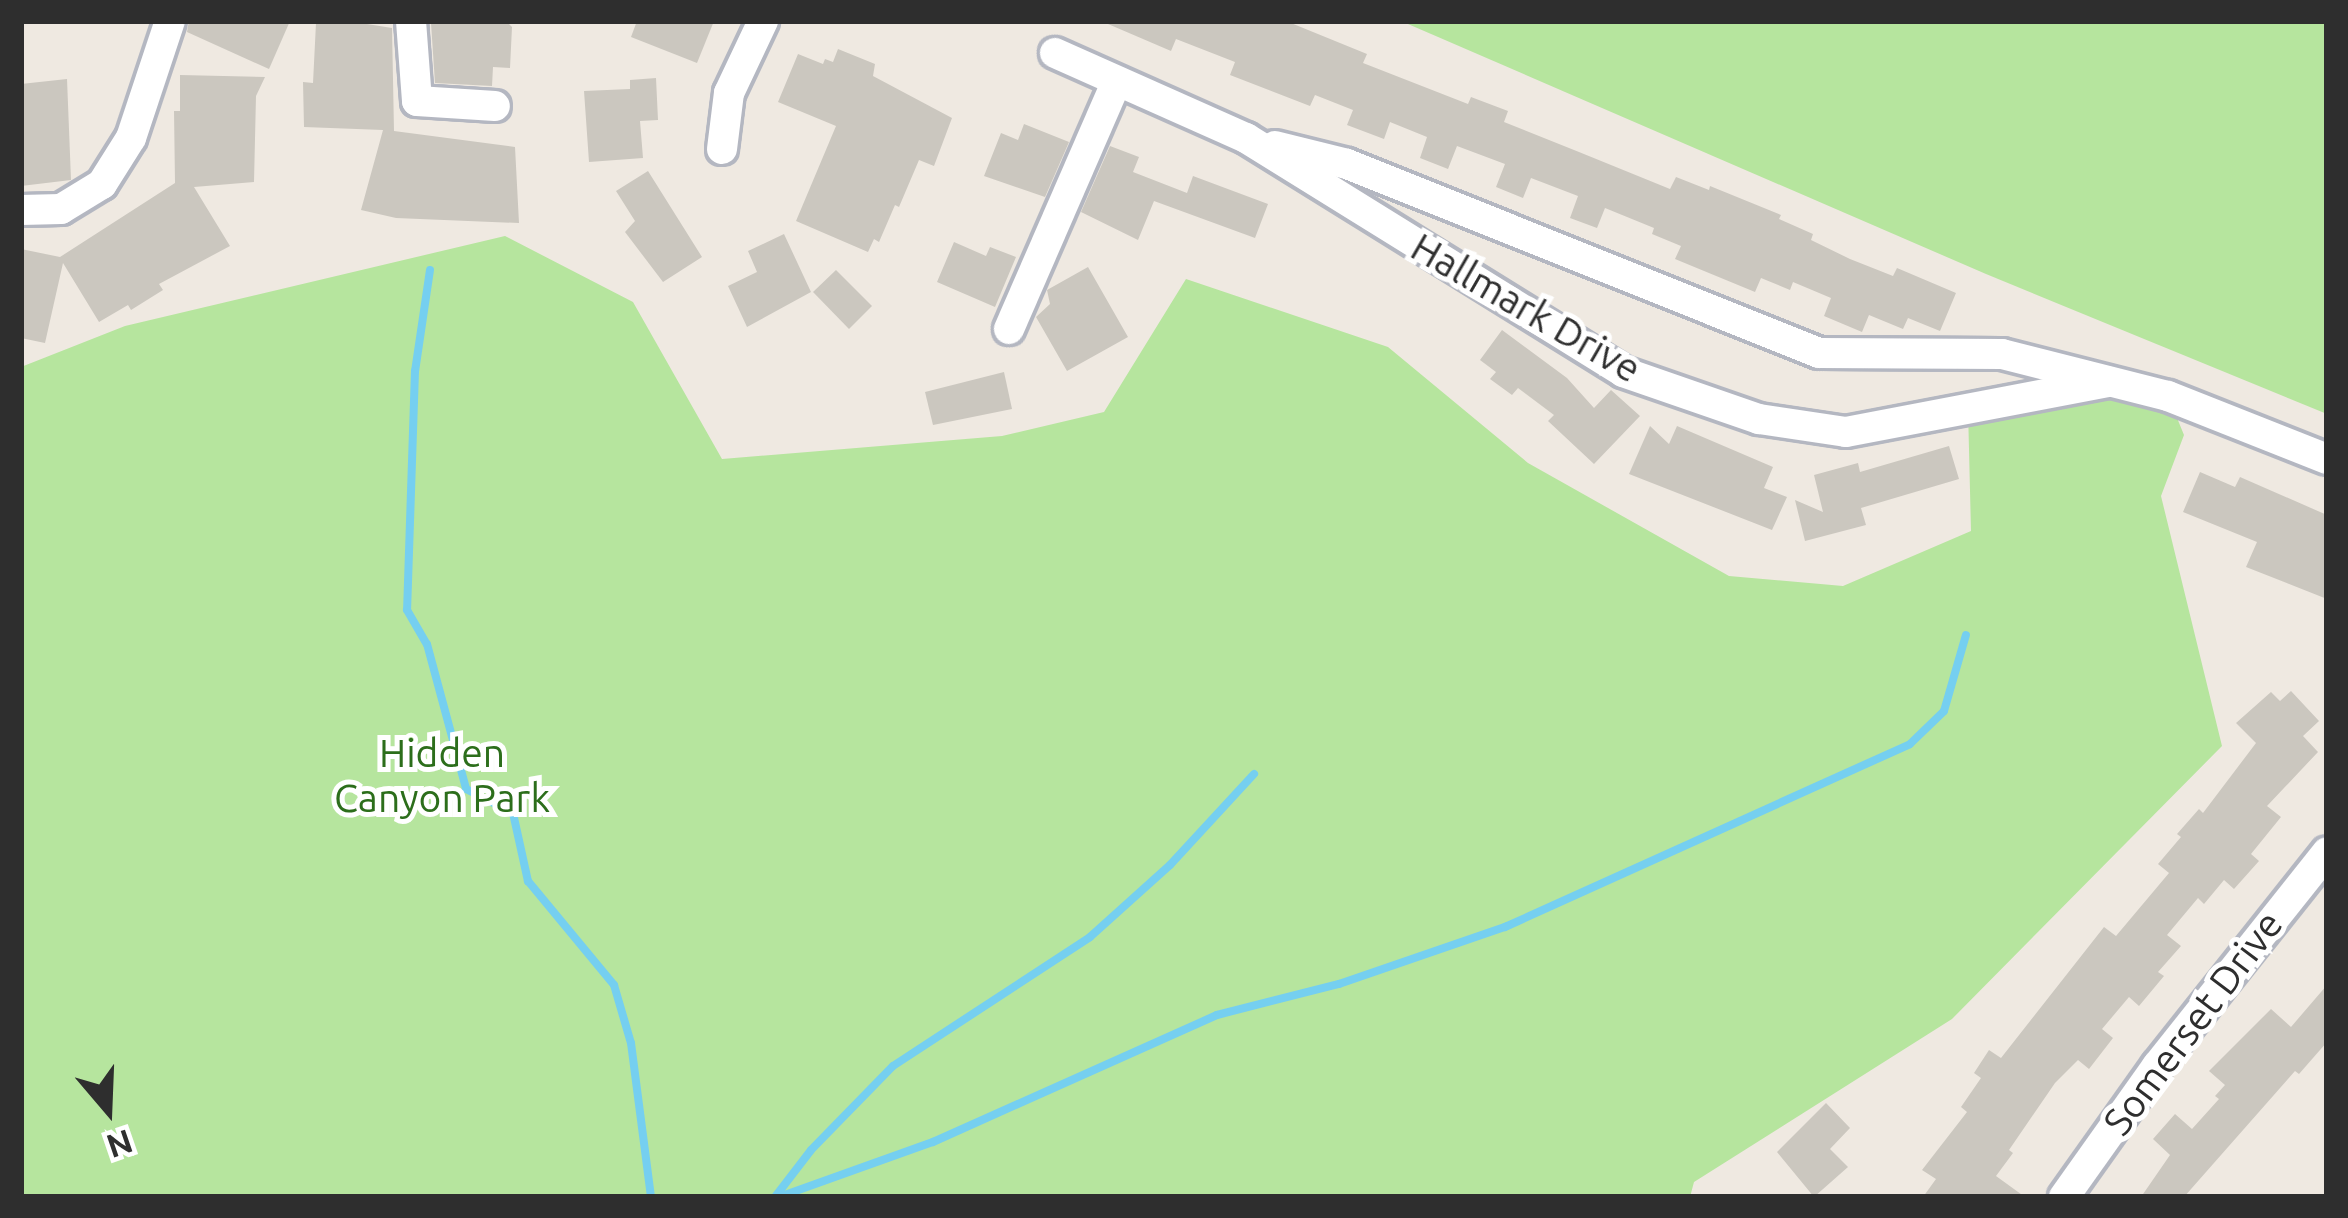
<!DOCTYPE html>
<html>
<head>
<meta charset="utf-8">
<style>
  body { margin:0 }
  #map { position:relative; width:2348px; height:1218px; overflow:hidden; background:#efe9e1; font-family:Ubuntu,sans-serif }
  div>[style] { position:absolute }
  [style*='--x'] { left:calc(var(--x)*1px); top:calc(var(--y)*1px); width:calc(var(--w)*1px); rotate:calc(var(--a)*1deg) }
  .green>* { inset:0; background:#b6e59e }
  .stream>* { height:8px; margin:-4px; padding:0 4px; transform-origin:4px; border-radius:4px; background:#75cff0 }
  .building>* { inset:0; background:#cbc7bf }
  .roads { filter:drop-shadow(3px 0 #b4b7c1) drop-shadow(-3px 0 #b4b7c1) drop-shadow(0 3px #b4b7c1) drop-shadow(0 -3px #b4b7c1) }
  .street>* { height:30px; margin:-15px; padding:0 15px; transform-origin:15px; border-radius:15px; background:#fff }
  span { translate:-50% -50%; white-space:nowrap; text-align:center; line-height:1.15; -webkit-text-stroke:10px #fff; paint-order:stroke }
  .street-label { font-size:39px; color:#2e2e2e }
  .park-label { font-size:39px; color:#2c6e1b }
  .frame { position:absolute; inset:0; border:24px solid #2e2e2e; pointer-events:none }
  .north { position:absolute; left:48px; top:1050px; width:120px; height:120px; -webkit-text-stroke:9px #fff; paint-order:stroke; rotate:161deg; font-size:33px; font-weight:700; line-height:48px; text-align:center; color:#2e2e2e }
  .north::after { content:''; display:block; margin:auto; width:42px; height:54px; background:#2e2e2e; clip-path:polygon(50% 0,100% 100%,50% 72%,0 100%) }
</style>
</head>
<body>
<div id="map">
  <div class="green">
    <i style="clip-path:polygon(1401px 21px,2327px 21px,2327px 414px,1986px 274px)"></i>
    <i style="clip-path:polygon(505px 236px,633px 302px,722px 459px,1002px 436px,1104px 412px,1186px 279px,1388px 347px,1528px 463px,1729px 576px,1843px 586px,1971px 531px,1968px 409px,2109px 382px,2168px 396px,2184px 435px,2161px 496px,2222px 746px,1952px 1019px,1694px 1182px,1690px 1197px,21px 1197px,21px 367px,125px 326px)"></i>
  </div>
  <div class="stream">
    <i style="--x:430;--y:270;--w:102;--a:98.4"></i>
    <i style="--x:415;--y:371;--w:239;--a:91.9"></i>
    <i style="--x:407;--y:610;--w:39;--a:60"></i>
    <i style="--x:427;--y:644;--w:150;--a:74.9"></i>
    <i style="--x:466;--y:789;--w:53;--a:27.1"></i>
    <i style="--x:513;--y:813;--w:70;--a:77.6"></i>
    <i style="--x:528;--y:881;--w:135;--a:50.4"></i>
    <i style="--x:614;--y:985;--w:60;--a:73.7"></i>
    <i style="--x:631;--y:1043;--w:155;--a:82.6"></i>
    <i style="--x:775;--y:1197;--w:59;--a:-52.5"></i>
    <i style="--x:811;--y:1150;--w:117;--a:-45.7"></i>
    <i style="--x:893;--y:1066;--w:235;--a:-33.2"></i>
    <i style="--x:1090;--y:937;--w:108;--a:-42"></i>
    <i style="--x:1170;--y:865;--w:124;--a:-47.3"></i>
    <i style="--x:779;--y:1197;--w:164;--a:-19.7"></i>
    <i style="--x:933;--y:1142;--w:311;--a:-24.1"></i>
    <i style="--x:1217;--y:1015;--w:126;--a:-14.3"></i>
    <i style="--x:1339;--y:984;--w:176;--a:-19"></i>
    <i style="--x:1505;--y:927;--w:444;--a:-24.3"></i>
    <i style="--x:1910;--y:744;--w:47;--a:-44.1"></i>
    <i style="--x:1944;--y:711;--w:79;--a:-73.9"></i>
  </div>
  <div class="building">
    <i style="clip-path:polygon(189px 21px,290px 21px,269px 69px,187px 32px)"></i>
    <i style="clip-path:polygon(348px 21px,392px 28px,394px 131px,515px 147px,519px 223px,396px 218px,361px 210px,383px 130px,304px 127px,303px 82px,313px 83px,316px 23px)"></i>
    <i style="clip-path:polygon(467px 21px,506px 21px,512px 27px,510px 68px,493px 67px,492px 86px,435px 83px,431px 23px)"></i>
    <i style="clip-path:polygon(637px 21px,714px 21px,697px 63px,631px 37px)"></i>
    <i style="clip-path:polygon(1101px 21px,1286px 21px,1367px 54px,1363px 63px,1468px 104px,1471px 97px,1508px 111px,1504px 122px,1579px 152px,1670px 189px,1676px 177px,1709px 190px,1710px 186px,1781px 215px,1779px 219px,1813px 234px,1811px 240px,1850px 259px,1893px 276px,1897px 268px,1956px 293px,1940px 331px,1908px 318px,1903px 329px,1869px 315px,1862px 332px,1824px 316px,1831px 298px,1793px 282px,1790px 290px,1761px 278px,1755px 292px,1675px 259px,1681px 246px,1652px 234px,1654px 228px,1605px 208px,1597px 228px,1570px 218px,1578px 196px,1531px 178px,1523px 198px,1496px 187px,1505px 164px,1457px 146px,1448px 169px,1420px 158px,1427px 137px,1390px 122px,1384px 139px,1347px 125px,1353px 110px,1315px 95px,1310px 106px,1230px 75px,1235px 62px,1176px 39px,1171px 51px)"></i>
    <i style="clip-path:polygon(838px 49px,875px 64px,873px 76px,952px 118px,934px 166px,919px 160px,899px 207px,895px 205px,879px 242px,874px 239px,868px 252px,796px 221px,836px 126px,778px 102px,798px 54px,823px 64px,825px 59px,833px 62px)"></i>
    <i style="clip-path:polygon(180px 75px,265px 77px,256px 96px,254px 182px,194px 187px,230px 246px,159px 284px,163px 290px,131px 310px,128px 305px,99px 322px,63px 263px,45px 343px,21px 338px,21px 249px,60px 257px,175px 183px,174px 111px,180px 111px)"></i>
    <i style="clip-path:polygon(656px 78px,658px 120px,640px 121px,643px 158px,589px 162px,584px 91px,630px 89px,630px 80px)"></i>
    <i style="clip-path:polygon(67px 79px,71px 180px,21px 186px,21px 84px)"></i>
    <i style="clip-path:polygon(1024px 124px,1069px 142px,1045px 197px,984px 176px,1001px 133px,1018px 140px)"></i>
    <i style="clip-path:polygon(1110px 146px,1139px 157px,1133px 172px,1187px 193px,1193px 176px,1268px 204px,1255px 238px,1154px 201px,1138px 240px,1081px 212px)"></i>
    <i style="clip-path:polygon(648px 171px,702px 257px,663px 282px,625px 232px,635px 221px,616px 191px)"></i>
    <i style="clip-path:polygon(784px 234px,811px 292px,747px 327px,728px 286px,757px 272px,748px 251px)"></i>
    <i style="clip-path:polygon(954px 242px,986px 256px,990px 247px,1016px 257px,995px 307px,937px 282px)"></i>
    <i style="clip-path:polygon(1088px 267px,1128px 337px,1067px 371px,1036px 317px,1050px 304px,1047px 290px)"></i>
    <i style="clip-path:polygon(836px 270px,872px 306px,849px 329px,813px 292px)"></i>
    <i style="clip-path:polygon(1502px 330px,1567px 378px,1594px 408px,1611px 390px,1640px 416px,1594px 464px,1548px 421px,1554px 415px,1518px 388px,1512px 395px,1490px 379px,1496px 372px,1480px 360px)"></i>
    <i style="clip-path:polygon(1004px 372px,1012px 409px,933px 425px,925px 392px)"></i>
    <i style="clip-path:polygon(1650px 426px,1669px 444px,1677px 426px,1773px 467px,1764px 488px,1787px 497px,1772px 530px,1629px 474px)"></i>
    <i style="clip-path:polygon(1949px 446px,1959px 479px,1861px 508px,1866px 525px,1805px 541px,1795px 500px,1823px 512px,1814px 475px,1858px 463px,1860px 472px)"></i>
    <i style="clip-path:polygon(2200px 472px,2235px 487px,2240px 477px,2327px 515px,2327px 599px,2246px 567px,2257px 542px,2183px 512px)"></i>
    <i style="clip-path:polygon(2291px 691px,2319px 721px,2303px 736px,2318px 752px,2267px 806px,2281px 817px,2251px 854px,2259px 861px,2234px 889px,2224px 880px,2204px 904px,2198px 898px,2167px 935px,2181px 946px,2158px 972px,2164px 976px,2139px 1006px,2129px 997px,2102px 1029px,2113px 1038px,2089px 1069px,2078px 1060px,2055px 1083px,2009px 1150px,2013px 1153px,1996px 1176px,2025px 1197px,1923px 1197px,1936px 1179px,1922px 1170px,1967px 1112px,1961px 1107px,1981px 1078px,1974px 1073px,1989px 1050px,2001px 1058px,2104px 927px,2116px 936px,2169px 873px,2158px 864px,2181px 837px,2177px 834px,2199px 809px,2203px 813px,2256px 743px,2236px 723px,2271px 692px,2280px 701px)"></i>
    <i style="clip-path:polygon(2327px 985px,2327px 1042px,2299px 1074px,2295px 1071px,2184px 1197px,2141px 1197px,2170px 1155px,2153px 1139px,2175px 1114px,2192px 1129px,2219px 1099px,2215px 1096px,2225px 1085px,2209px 1071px,2271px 1009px,2291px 1027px)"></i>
    <i style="clip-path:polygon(1826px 1103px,1850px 1128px,1830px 1149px,1848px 1167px,1814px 1197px,1777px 1152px)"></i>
  </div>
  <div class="roads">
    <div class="street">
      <i style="--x:411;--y:21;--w:80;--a:85.7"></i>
      <i style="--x:417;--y:101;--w:78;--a:3.7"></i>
      <i style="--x:1055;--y:53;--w:209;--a:24"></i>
      <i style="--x:1246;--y:138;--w:444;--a:31.8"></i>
      <i style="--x:1623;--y:372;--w:144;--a:19.1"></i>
      <i style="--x:1759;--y:419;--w:88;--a:8.5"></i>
      <i style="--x:1846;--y:432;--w:268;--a:-10.8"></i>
      <i style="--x:1275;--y:146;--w:74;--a:14"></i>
      <i style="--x:1347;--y:164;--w:508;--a:21.82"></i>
      <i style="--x:1819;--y:353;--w:183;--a:0.3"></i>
      <i style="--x:2002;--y:354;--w:171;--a:14.2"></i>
      <i style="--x:2168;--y:396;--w:171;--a:21.6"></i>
      <i style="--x:722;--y:149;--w:56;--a:-82.9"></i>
      <i style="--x:729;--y:93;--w:80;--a:-64.7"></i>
      <i style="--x:21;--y:210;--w:40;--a:-1.4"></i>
      <i style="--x:61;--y:209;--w:48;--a:-31.4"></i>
      <i style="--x:102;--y:184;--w:54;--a:-57.8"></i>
      <i style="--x:131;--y:138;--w:123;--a:-71.6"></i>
      <i style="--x:1009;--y:329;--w:270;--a:-66.5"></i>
      <i style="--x:2064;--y:1197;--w:161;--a:-54.6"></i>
      <i style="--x:2157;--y:1066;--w:273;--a:-51.5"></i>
    </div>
  </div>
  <div class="street-label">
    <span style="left:1526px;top:308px;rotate:30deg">Hallmark Drive</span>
    <span style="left:2193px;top:1023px;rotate:-53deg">Somerset Drive</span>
  </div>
  <div class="park-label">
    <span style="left:442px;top:776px">Hidden<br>Canyon Park</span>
  </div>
  <div class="frame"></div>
  <div class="north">N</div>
</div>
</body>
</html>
